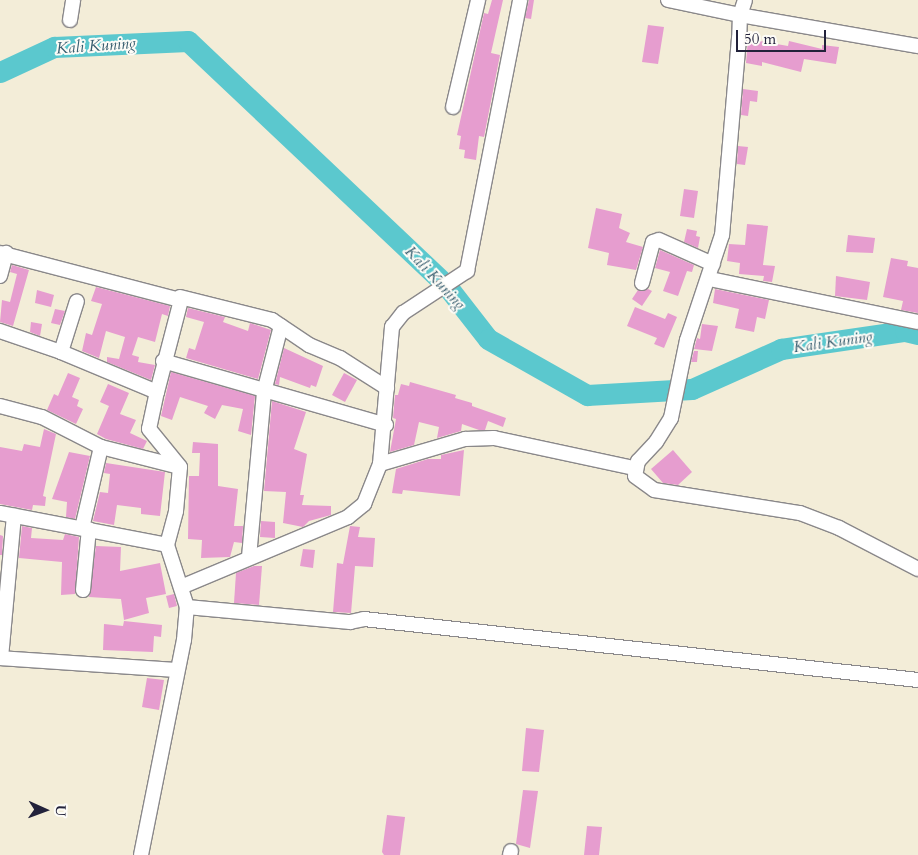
<!DOCTYPE html>
<html>
<head>
<meta charset="utf-8">
<style>
  body { margin:0 }
  #map { position:relative; width:918px; height:855px; overflow:hidden; background:#f3edd8; font-family:Cardo,serif }
  div>[style] { position:absolute }
  [style*='--x'] { left:calc(var(--x)*1px); top:calc(var(--y)*1px); width:calc(var(--w)*1px); rotate:calc(var(--a)*1deg) }
  .river>* { height:21px; margin:-10.5px; padding:0 10.5px; transform-origin:10.5px; border-radius:10.5px; background:#5bc8ce }
  .building>* { inset:0; background:#e69dcf }
  .roads { filter:drop-shadow(1px 0 #8a888a) drop-shadow(-1px 0 #8a888a) drop-shadow(0 1px #8a888a) drop-shadow(0 -1px #8a888a) }
  .minor>* { height:14px; margin:-7px; padding:0 7px; transform-origin:7px; border-radius:7px; background:#fff }
  span { translate:-50% -50%; white-space:nowrap; text-align:center; line-height:1.15; -webkit-text-stroke:4px #fdfcf7; paint-order:stroke }
  .water-label { font-size:16px; color:#365c6e; font-style:italic }
  .north { position:absolute; left:20px; top:785px; width:50px; height:50px; -webkit-text-stroke:4px #fdfcf7; paint-order:stroke; rotate:92deg; font-size:14px; font-weight:700; line-height:20px; text-align:center; color:#22223b }
  .north::after { content:''; display:block; margin:auto; width:18px; height:22px; background:#22223b; clip-path:polygon(50% 0,100% 100%,50% 72%,0 100%) }
  .scale { position:absolute; left:736px; top:30px; width:90px; height:22px; box-sizing:border-box; border:2px solid #22223b; border-top:0; padding-left:6px; font-size:15px; line-height:18px; white-space:nowrap; color:#22223b; -webkit-text-stroke:4px #fdfcf7; paint-order:stroke }
</style>
</head>
<body>
<div id="map">
  <div class="river">
    <i style="--x:0;--y:72;--w:60;--a:-24.8"></i>
    <i style="--x:54;--y:47;--w:134;--a:-2.6"></i>
    <i style="--x:188;--y:41;--w:355;--a:43.4"></i>
    <i style="--x:446;--y:285;--w:68;--a:52.1"></i>
    <i style="--x:488;--y:339;--w:114;--a:29.5"></i>
    <i style="--x:587;--y:395;--w:105;--a:-3.3"></i>
    <i style="--x:692;--y:389;--w:98;--a:-24.2"></i>
    <i style="--x:781;--y:349;--w:125;--a:-8.3"></i>
    <i style="--x:905;--y:331;--w:13;--a:13"></i>
  </div>
  <div class="building">
    <i style="clip-path:polygon(492px 0,503px 0,491px 53px,500px 55px,484px 137px,479px 136px,476px 160px,464px 158px,465px 150px,459px 149px,461px 136px,457px 135px,484px 13px,488px 14px)"></i>
    <i style="clip-path:polygon(529px 0,534px 0,531px 19px,525px 18px)"></i>
    <i style="clip-path:polygon(648px 25px,664px 27px,658px 64px,642px 62px)"></i>
    <i style="clip-path:polygon(748px 39px,788px 46px,789px 41px,822px 49px,822px 45px,839px 47px,836px 64px,804px 59px,801px 72px,762px 62px,762px 66px,746px 63px)"></i>
    <i style="clip-path:polygon(743px 89px,758px 91px,757px 102px,750px 101px,748px 116px,741px 115px)"></i>
    <i style="clip-path:polygon(738px 146px,748px 147px,745px 165px,737px 164px)"></i>
    <i style="clip-path:polygon(684px 189px,698px 191px,694px 218px,680px 216px)"></i>
    <i style="clip-path:polygon(596px 208px,622px 214px,619px 228px,630px 233px,626px 242px,643px 247px,636px 270px,607px 265px,609px 253px,588px 248px)"></i>
    <i style="clip-path:polygon(747px 224px,768px 226px,763px 265px,775px 266px,772px 282px,763px 281px,764px 276px,739px 274px,740px 263px,727px 261px,729px 244px,745px 245px)"></i>
    <i style="clip-path:polygon(687px 229px,697px 231px,696px 236px,700px 237px,698px 248px,684px 242px)"></i>
    <i style="clip-path:polygon(848px 235px,875px 238px,873px 253px,846px 252px)"></i>
    <i style="clip-path:polygon(660px 250px,694px 265px,692px 272px,687px 271px,678px 296px,663px 291px,670px 272px,655px 268px)"></i>
    <i style="clip-path:polygon(891px 258px,908px 261px,907px 266px,918px 268px,918px 313px,901px 310px,903px 301px,883px 297px)"></i>
    <i style="clip-path:polygon(12px 265px,29px 270px,13px 326px,0 322px,2px 300px,10px 302px,17px 274px,10px 272px)"></i>
    <i style="clip-path:polygon(836px 276px,870px 282px,867px 300px,835px 296px)"></i>
    <i style="clip-path:polygon(96px 287px,170px 306px,168px 316px,162px 314px,155px 342px,138px 337px,132px 355px,139px 357px,138px 362px,155px 365px,151px 380px,107px 362px,107px 357px,119px 359px,125px 337px,106px 331px,99px 358px,82px 351px,86px 333px,92px 335px,102px 304px,91px 301px)"></i>
    <i style="clip-path:polygon(648px 289px,652px 291px,642px 306px,632px 299px,638px 290px)"></i>
    <i style="clip-path:polygon(715px 289px,769px 300px,765px 319px,757px 317px,754px 332px,735px 328px,739px 309px,713px 303px)"></i>
    <i style="clip-path:polygon(37px 290px,54px 295px,51px 307px,35px 303px)"></i>
    <i style="clip-path:polygon(635px 307px,665px 319px,668px 313px,677px 317px,664px 348px,654px 344px,657px 338px,627px 326px)"></i>
    <i style="clip-path:polygon(188px 308px,225px 317px,223px 322px,248px 331px,250px 323px,271px 330px,258px 379px,186px 358px,189px 348px,195px 350px,204px 322px,186px 317px)"></i>
    <i style="clip-path:polygon(55px 309px,65px 311px,60px 325px,51px 323px)"></i>
    <i style="clip-path:polygon(31px 322px,42px 324px,40px 336px,30px 332px)"></i>
    <i style="clip-path:polygon(702px 324px,718px 326px,712px 351px,694px 349px,697px 338px,700px 339px)"></i>
    <i style="clip-path:polygon(284px 348px,323px 366px,316px 387px,311px 385px,310px 388px,280px 377px,279px 385px,275px 384px)"></i>
    <i style="clip-path:polygon(694px 351px,698px 351px,697px 362px,691px 362px)"></i>
    <i style="clip-path:polygon(171px 372px,255px 396px,251px 435px,238px 431px,243px 409px,222px 405px,215px 419px,204px 413px,208px 406px,180px 397px,172px 420px,161px 416px)"></i>
    <i style="clip-path:polygon(68px 373px,80px 378px,72px 397px,79px 400px,77px 406px,83px 409px,76px 424px,47px 410px,54px 394px,58px 396px)"></i>
    <i style="clip-path:polygon(344px 373px,357px 380px,345px 402px,332px 395px)"></i>
    <i style="clip-path:polygon(410px 382px,456px 395px,455px 398px,472px 403px,472px 406px,506px 418px,503px 427px,488px 421px,485px 430px,479px 430px,462px 424px,461px 431px,437px 438px,439px 427px,419px 422px,414px 445px,390px 452px,396px 419px,393px 418px,395px 395px,398px 395px,401px 384px,409px 386px)"></i>
    <i style="clip-path:polygon(108px 384px,129px 393px,120px 414px,136px 420px,130px 433px,147px 441px,143px 449px,106px 439px,97px 434px,109px 406px,100px 402px)"></i>
    <i style="clip-path:polygon(272px 401px,306px 412px,294px 449px,307px 454px,300px 495px,304px 495px,302px 505px,331px 506px,331px 515px,309px 521px,303px 527px,283px 523px,286px 492px,264px 491px)"></i>
    <i style="clip-path:polygon(44px 429px,56px 434px,43px 496px,46px 497px,45px 506px,33px 505px,32px 510px,0 504px,0 447px,22px 451px,24px 444px,40px 447px)"></i>
    <i style="clip-path:polygon(193px 442px,218px 444px,218px 486px,238px 489px,234px 526px,243px 526px,242px 543px,234px 542px,230px 557px,201px 558px,202px 540px,188px 539px,189px 476px,199px 476px,200px 453px,192px 453px)"></i>
    <i style="clip-path:polygon(464px 450px,460px 496px,403px 490px,402px 494px,392px 493px,396px 469px,428px 459px,441px 459px,441px 455px)"></i>
    <i style="clip-path:polygon(673px 450px,692px 472px,678px 485px,663px 483px,651px 469px)"></i>
    <i style="clip-path:polygon(69px 452px,90px 456px,75px 519px,66px 517px,67px 502px,52px 499px)"></i>
    <i style="clip-path:polygon(106px 463px,165px 472px,160px 516px,141px 514px,141px 508px,117px 505px,114px 525px,93px 521px,100px 492px,108px 493px,110px 474px,104px 473px)"></i>
    <i style="clip-path:polygon(261px 521px,275px 522px,275px 538px,260px 537px)"></i>
    <i style="clip-path:polygon(22px 526px,32px 528px,31px 538px,63px 540px,65px 534px,79px 537px,75px 594px,61px 595px,62px 562px,19px 558px)"></i>
    <i style="clip-path:polygon(350px 526px,360px 527px,358px 537px,375px 538px,373px 567px,355px 566px,351px 613px,333px 612px,337px 563px,343px 564px)"></i>
    <i style="clip-path:polygon(0 535px,3px 536px,2px 555px,0 555px)"></i>
    <i style="clip-path:polygon(96px 546px,121px 547px,120px 571px,160px 563px,166px 594px,146px 598px,149px 613px,124px 620px,121px 599px,89px 597px)"></i>
    <i style="clip-path:polygon(303px 549px,315px 550px,313px 568px,300px 566px)"></i>
    <i style="clip-path:polygon(254px 566px,262px 566px,259px 605px,234px 603px,236px 573px)"></i>
    <i style="clip-path:polygon(174px 594px,177px 606px,169px 608px,166px 596px)"></i>
    <i style="clip-path:polygon(124px 621px,162px 625px,161px 637px,154px 636px,153px 652px,103px 650px,104px 624px,123px 626px)"></i>
    <i style="clip-path:polygon(147px 678px,164px 680px,159px 710px,142px 707px)"></i>
    <i style="clip-path:polygon(526px 728px,544px 730px,539px 772px,522px 771px)"></i>
    <i style="clip-path:polygon(523px 790px,538px 791px,530px 848px,516px 844px)"></i>
    <i style="clip-path:polygon(387px 815px,405px 817px,400px 855px,384px 855px,382px 852px)"></i>
    <i style="clip-path:polygon(587px 826px,602px 827px,599px 855px,584px 855px)"></i>
  </div>
  <div class="roads">
    <div class="minor">
      <i style="--x:668;--y:0;--w:74;--a:11.8"></i>
      <i style="--x:740;--y:15;--w:23;--a:92"></i>
      <i style="--x:739;--y:38;--w:198;--a:94.9"></i>
      <i style="--x:722;--y:235;--w:111;--a:108.4"></i>
      <i style="--x:687;--y:340;--w:80;--a:101.6"></i>
      <i style="--x:671;--y:418;--w:28;--a:122"></i>
      <i style="--x:656;--y:442;--w:26;--a:133"></i>
      <i style="--x:638;--y:461;--w:15;--a:101"></i>
      <i style="--x:635;--y:476;--w:24;--a:36"></i>
      <i style="--x:654;--y:490;--w:148;--a:9"></i>
      <i style="--x:800;--y:513;--w:42;--a:21"></i>
      <i style="--x:839;--y:528;--w:89;--a:27.4"></i>
      <i style="--x:745;--y:0;--w:16;--a:108"></i>
      <i style="--x:740;--y:15;--w:181;--a:9.9"></i>
      <i style="--x:70;--y:20;--w:20;--a:-81"></i>
      <i style="--x:453;--y:107;--w:110;--a:-76.8"></i>
      <i style="--x:0;--y:253;--w:187;--a:14.6"></i>
      <i style="--x:181;--y:300;--w:95;--a:104.6"></i>
      <i style="--x:157;--y:392;--w:104;--a:-157.4"></i>
      <i style="--x:61;--y:352;--w:65;--a:-161"></i>
      <i style="--x:0;--y:276;--w:24;--a:-75"></i>
      <i style="--x:710;--y:279;--w:212;--a:11.7"></i>
      <i style="--x:642;--y:283;--w:42;--a:-75"></i>
      <i style="--x:653;--y:242;--w:6;--a:-18"></i>
      <i style="--x:659;--y:240;--w:59;--a:24"></i>
      <i style="--x:180;--y:297;--w:95;--a:14"></i>
      <i style="--x:272;--y:320;--w:45;--a:34"></i>
      <i style="--x:309;--y:345;--w:34;--a:23"></i>
      <i style="--x:340;--y:358;--w:56;--a:32.6"></i>
      <i style="--x:61;--y:352;--w:53;--a:-72.6"></i>
      <i style="--x:163;--y:361;--w:232;--a:16"></i>
      <i style="--x:0;--y:406;--w:43;--a:14.7"></i>
      <i style="--x:42;--y:417;--w:66;--a:27"></i>
      <i style="--x:101;--y:447;--w:83;--a:103.2"></i>
      <i style="--x:101;--y:447;--w:81;--a:14.2"></i>
      <i style="--x:380;--y:464;--w:138;--a:-85"></i>
      <i style="--x:392;--y:327;--w:18;--a:-52"></i>
      <i style="--x:403;--y:313;--w:77;--a:-33.3"></i>
      <i style="--x:467;--y:271;--w:276;--a:-78.9"></i>
      <i style="--x:0;--y:513;--w:170;--a:10.8"></i>
      <i style="--x:167;--y:545;--w:35;--a:-75"></i>
      <i style="--x:176;--y:511;--w:44;--a:-84.8"></i>
      <i style="--x:180;--y:467;--w:49;--a:-129.2"></i>
      <i style="--x:149;--y:429;--w:38;--a:-78"></i>
      <i style="--x:249;--y:557;--w:166;--a:-84.8"></i>
      <i style="--x:264;--y:392;--w:68;--a:-75.6"></i>
      <i style="--x:181;--y:587;--w:181;--a:-22.7"></i>
      <i style="--x:348;--y:517;--w:21;--a:-39"></i>
      <i style="--x:364;--y:504;--w:43;--a:-68.2"></i>
      <i style="--x:380;--y:464;--w:89;--a:-16.4"></i>
      <i style="--x:465;--y:439;--w:29;--a:-2"></i>
      <i style="--x:494;--y:438;--w:143;--a:12.1"></i>
      <i style="--x:83;--y:590;--w:61;--a:-84.4"></i>
      <i style="--x:187;--y:607;--w:164;--a:5.3"></i>
      <i style="--x:350;--y:622;--w:14;--a:-12"></i>
      <i style="--x:364;--y:619;--w:557;--a:6.28"></i>
      <i style="--x:0;--y:658;--w:177;--a:3.9"></i>
      <i style="--x:1;--y:658;--w:143;--a:-84.8"></i>
      <i style="--x:141;--y:855;--w:219;--a:-78.7"></i>
      <i style="--x:184;--y:640;--w:33;--a:-85"></i>
      <i style="--x:187;--y:607;--w:65;--a:-107.9"></i>
      <i style="--x:510;--y:855;--w:4;--a:-76"></i>
    </div>
  </div>
  <div class="water-label">
    <span style="left:96px;top:46px;rotate:-4deg">Kali Kuning</span>
    <span style="left:435px;top:278px;rotate:47deg">Kali Kuning</span>
    <span style="left:833px;top:342px;rotate:-8deg">Kali Kuning</span>
  </div>
  <div class="north">U</div>
  <div class="scale">50 m</div>
</div>
</body>
</html>
